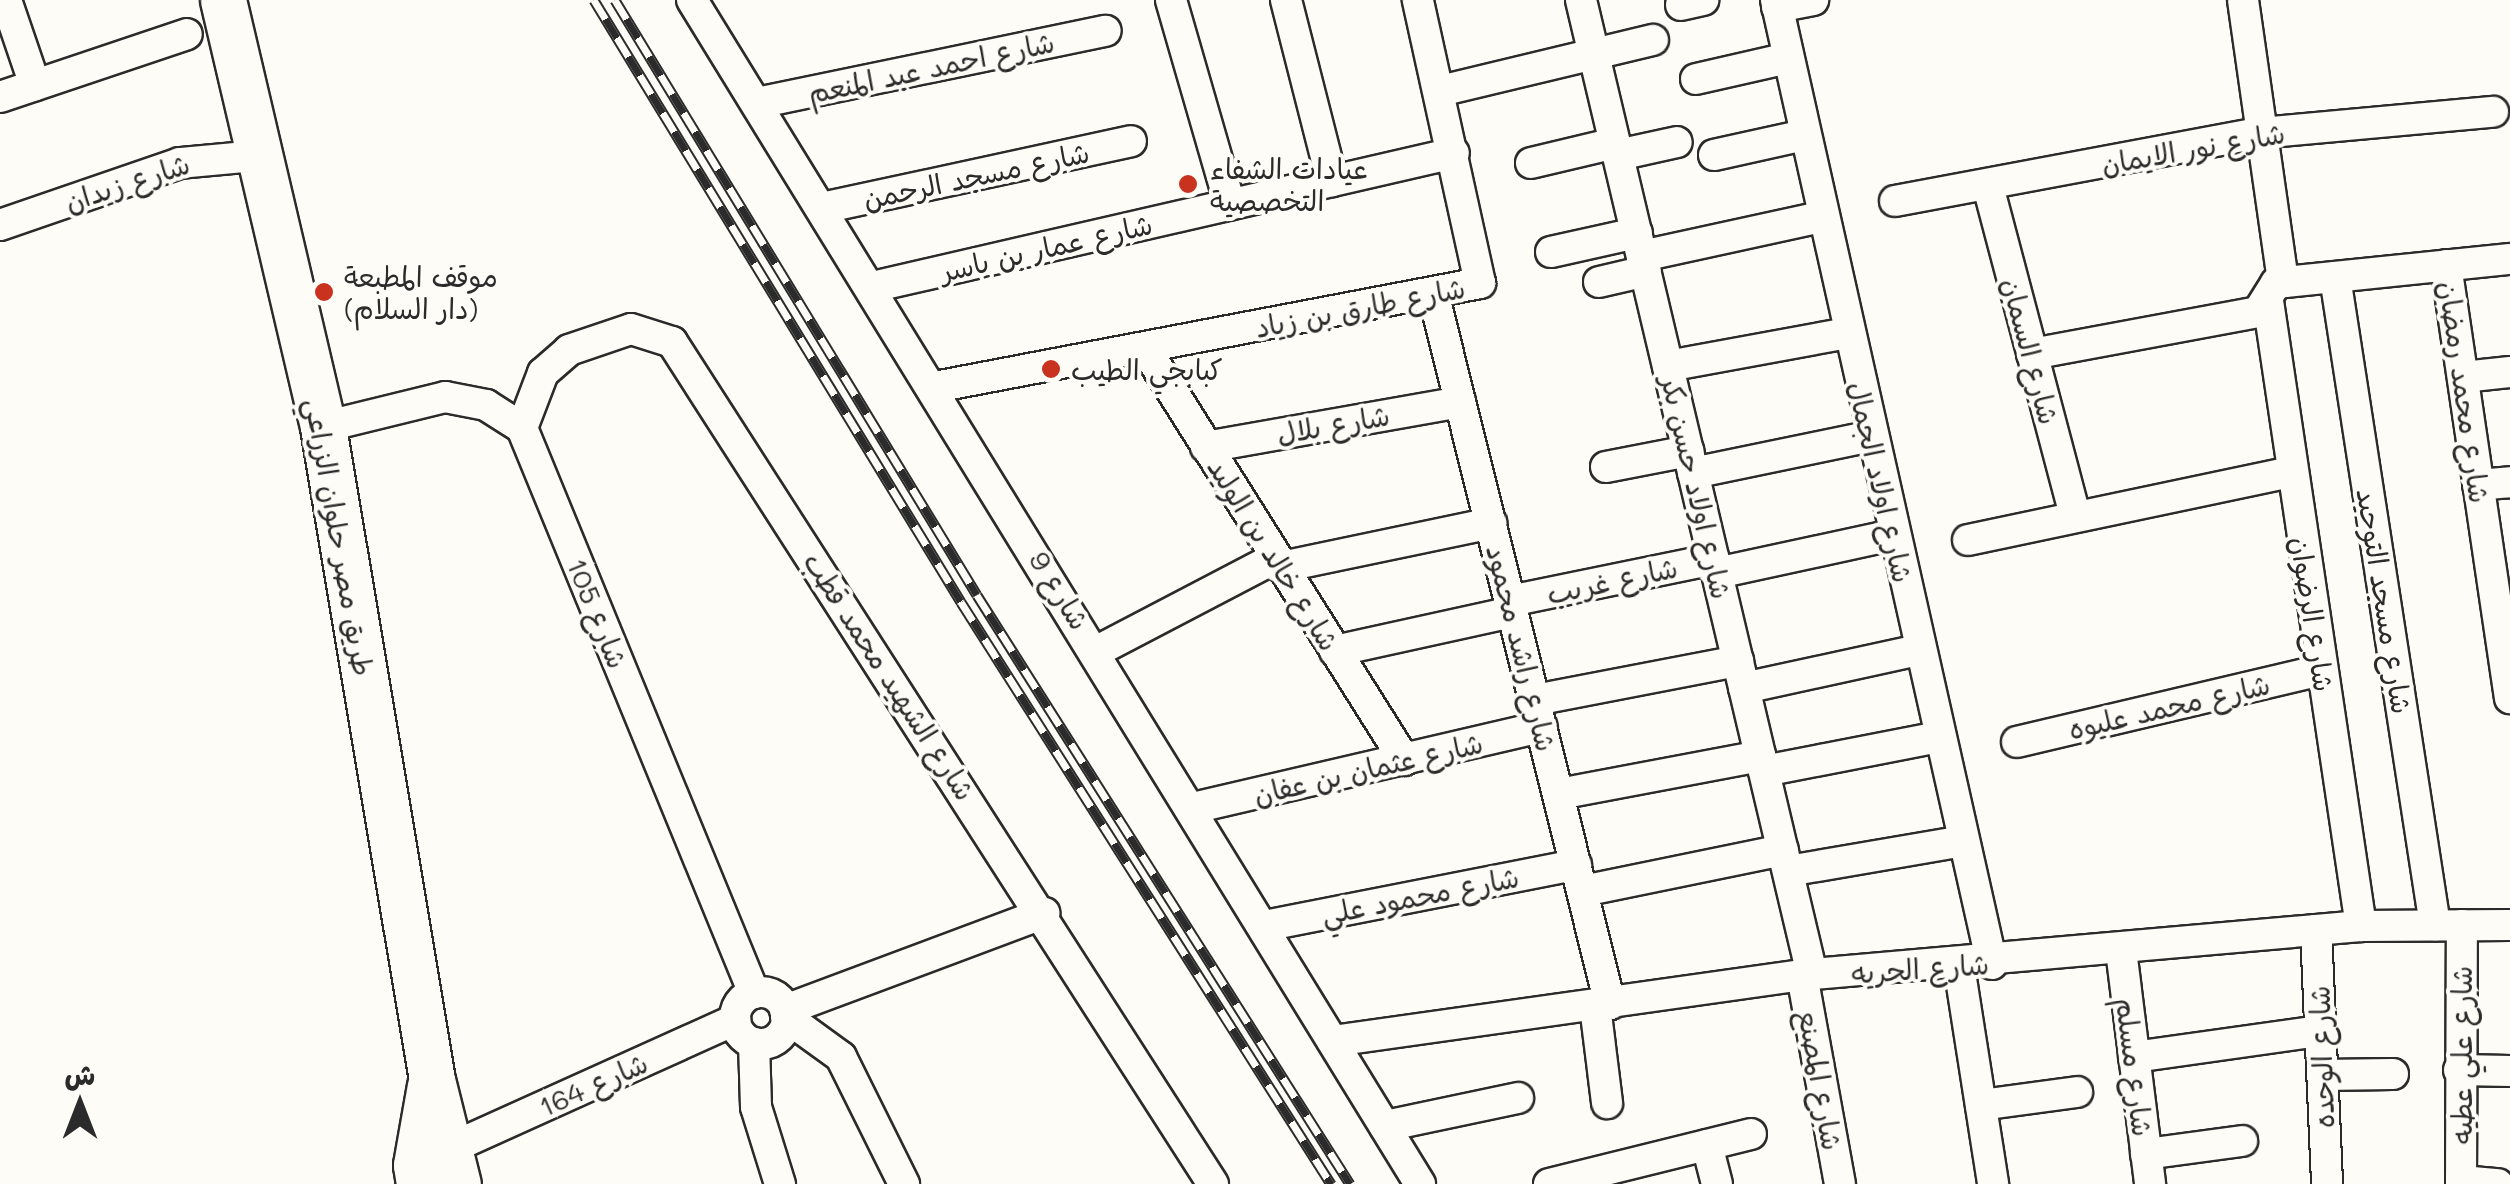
<!DOCTYPE html>
<html>
<head>
<meta charset="utf-8">
<style>
  body { margin:0 }
  #map { position:relative; width:2510px; height:1184px; overflow:hidden; background:#fdfcf7; font-family:Mali,"Playpen Sans Arabic",sans-serif }
  div>[style] { position:absolute }
  [style*='--x'] { left:calc(var(--x)*1px); top:calc(var(--y)*1px); width:calc(var(--w)*1px); rotate:calc(var(--a)*1deg) }
  .roads { filter:drop-shadow(2px 0 #2b2b2b) drop-shadow(-2px 0 #2b2b2b) drop-shadow(0 2px #2b2b2b) drop-shadow(0 -2px #2b2b2b) }
  .street>* { height:30px; margin:-15px; padding:0 15px; transform-origin:15px; border-radius:15px; background:#fdfcf7 }
  .street>.ring { margin:-15px; padding:0; box-sizing:content-box; background:none; border:30px solid #fdfcf7; border-radius:50% }
  .secondary>* { height:45px; margin:-22.5px; padding:0 22.5px; transform-origin:22.5px; border-radius:22.5px; background:#fdfcf7 }
  .rail>* { height:11px; margin-top:-5.5px; transform-origin:0; background:repeating-linear-gradient(90deg,#fdfcf7 0 22px,#2b2b2b 0 44px); box-sizing:border-box; border-block:2px solid #2b2b2b }
  .dots>* { width:28px; height:28px; translate:-50% -50%; box-sizing:border-box; border:5px solid #fdfcf7; border-radius:50% }
  span { translate:-50% -50%; white-space:nowrap; text-align:center; line-height:1.15; -webkit-text-stroke:8px #fdfcf7; paint-order:stroke }
  .street-label { font-size:28px; color:#2b2b2b }
  .poi-label { font-size:28px; color:#2b2b2b }
  .left { translate:0 -50%; text-align:left }
  .north { position:absolute; left:30px; top:1054px; width:100px; height:100px; -webkit-text-stroke:8px #fdfcf7; paint-order:stroke; rotate:0deg; font-size:28px; font-weight:700; line-height:40px; text-align:center; color:#2b2b2b }
  .north::after { content:''; display:block; margin:auto; width:35px; height:45px; background:#2b2b2b; clip-path:polygon(50% 0,100% 100%,50% 72%,0 100%) }
</style>
</head>
<body>
<div id="map">
  <div class="roads">
    <div class="street">
      <i style="--x:6;--y:0;--w:90;--a:71.2"></i>
      <i style="--x:692;--y:0;--w:1390;--a:58.41"></i>
      <i style="--x:1171;--y:0;--w:213;--a:73.9"></i>
      <i style="--x:1286;--y:0;--w:187;--a:75.7"></i>
      <i style="--x:1581;--y:0;--w:1001;--a:76.66"></i>
      <i style="--x:1776;--y:0;--w:988;--a:77.37"></i>
      <i style="--x:2243;--y:0;--w:285;--a:81.9"></i>
      <i style="--x:1681;--y:5;--w:23;--a:-13"></i>
      <i style="--x:1777;--y:7;--w:37;--a:-11"></i>
      <i style="--x:1696;--y:79;--w:94;--a:-12.9"></i>
      <i style="--x:1440;--y:91;--w:219;--a:-13.5"></i>
      <i style="--x:0;--y:97;--w:197;--a:-18.6"></i>
      <i style="--x:757;--y:103;--w:356;--a:-11.7"></i>
      <i style="--x:1618;--y:155;--w:60;--a:-12.4"></i>
      <i style="--x:1714;--y:155;--w:92;--a:-12.5"></i>
      <i style="--x:1531;--y:163;--w:86;--a:-13.4"></i>
      <i style="--x:1988;--y:186;--w:341;--a:75.2"></i>
      <i style="--x:1895;--y:201;--w:371;--a:-10.6"></i>
      <i style="--x:2260;--y:133;--w:234;--a:-5.2"></i>
      <i style="--x:822;--y:208;--w:316;--a:-12.2"></i>
      <i style="--x:0;--y:225;--w:190;--a:-19"></i>
      <i style="--x:180;--y:163;--w:76;--a:-5.3"></i>
      <i style="--x:1551;--y:252;--w:88;--a:-12.5"></i>
      <i style="--x:1642;--y:256;--w:183;--a:-12.3"></i>
      <i style="--x:2446;--y:265;--w:438;--a:81.6"></i>
      <i style="--x:2335;--y:277;--w:656;--a:81.23"></i>
      <i style="--x:1599;--y:282;--w:48;--a:-13.2"></i>
      <i style="--x:872;--y:287;--w:597;--a:-12.97"></i>
      <i style="--x:1433;--y:293;--w:733;--a:76.02"></i>
      <i style="--x:2268;--y:301;--w:632;--a:81.54"></i>
      <i style="--x:1145;--y:348;--w:487;--a:57.8"></i>
      <i style="--x:2032;--y:354;--w:230;--a:-10.5"></i>
      <i style="--x:2258;--y:312;--w:34;--a:-58"></i>
      <i style="--x:2276;--y:283;--w:235;--a:-5.9"></i>
      <i style="--x:1668;--y:366;--w:183;--a:-10.4"></i>
      <i style="--x:2463;--y:377;--w:47;--a:-6.1"></i>
      <i style="--x:935;--y:387;--w:555;--a:-10.8"></i>
      <i style="--x:1480;--y:283;--w:290;--a:-102.4"></i>
      <i style="--x:323;--y:427;--w:126;--a:-13.8"></i>
      <i style="--x:445;--y:397;--w:42;--a:11"></i>
      <i style="--x:486;--y:405;--w:43;--a:32.6"></i>
      <i style="--x:522;--y:428;--w:611;--a:67.68"></i>
      <i style="--x:522;--y:428;--w:59;--a:-69.1"></i>
      <i style="--x:543;--y:373;--w:35;--a:-41"></i>
      <i style="--x:569;--y:350;--w:65;--a:-18.7"></i>
      <i style="--x:631;--y:329;--w:43;--a:17.6"></i>
      <i style="--x:672;--y:342;--w:1001;--a:57.28"></i>
      <i style="--x:1206;--y:447;--w:258;--a:-10"></i>
      <i style="--x:1606;--y:467;--w:84;--a:-11"></i>
      <i style="--x:1693;--y:473;--w:182;--a:-11.7"></i>
      <i style="--x:2478;--y:485;--w:32;--a:-5"></i>
      <i style="--x:1968;--y:540;--w:330;--a:-11.9"></i>
      <i style="--x:1281;--y:567;--w:215;--a:-11.8"></i>
      <i style="--x:1717;--y:573;--w:180;--a:-12.2"></i>
      <i style="--x:1510;--y:601;--w:208;--a:-11.6"></i>
      <i style="--x:1097;--y:651;--w:201;--a:-27.6"></i>
      <i style="--x:1335;--y:651;--w:182;--a:-12.4"></i>
      <i style="--x:1744;--y:688;--w:179;--a:-12.3"></i>
      <i style="--x:1535;--y:700;--w:207;--a:-10.9"></i>
      <i style="--x:2017;--y:742;--w:312;--a:-13.3"></i>
      <i style="--x:1764;--y:771;--w:178;--a:-11"></i>
      <i style="--x:1559;--y:794;--w:205;--a:-10.7"></i>
      <i style="--x:1193;--y:808;--w:358;--a:-13.1"></i>
      <i style="--x:1788;--y:871;--w:178;--a:-9.7"></i>
      <i style="--x:1583;--y:891;--w:204;--a:-11.6"></i>
      <i style="--x:1264;--y:926;--w:318;--a:-11.1"></i>
      <i style="--x:2316;--y:930;--w:254;--a:87.5"></i>
      <i style="--x:2121;--y:950;--w:236;--a:82.9"></i>
      <i style="--x:1959;--y:966;--w:221;--a:81.1"></i>
      <i style="--x:1802;--y:975;--w:212;--a:79.7"></i>
      <i class="ring" style="left:735px;top:992px;width:22px;height:22px"></i>
      <i style="--x:1595;--y:1006;--w:98;--a:82.9"></i>
      <i style="--x:785;--y:1010;--w:277;--a:-20.5"></i>
      <i style="--x:786;--y:1017;--w:68;--a:36"></i>
      <i style="--x:841;--y:1057;--w:142;--a:63.6"></i>
      <i style="--x:1333;--y:1041;--w:474;--a:-8"></i>
      <i style="--x:1802;--y:975;--w:561;--a:-5.01"></i>
      <i style="--x:2361;--y:926;--w:149;--a:-0.4"></i>
      <i style="--x:754;--y:1043;--w:64;--a:88.2"></i>
      <i style="--x:756;--y:1107;--w:81;--a:72.7"></i>
      <i style="--x:2134;--y:1057;--w:188;--a:-8"></i>
      <i style="--x:2459;--y:1070;--w:51;--a:1.1"></i>
      <i style="--x:2322;--y:1075;--w:71;--a:-0.8"></i>
      <i style="--x:1981;--y:1105;--w:97;--a:-7.7"></i>
      <i style="--x:1385;--y:1126;--w:136;--a:-11.9"></i>
      <i style="--x:1707;--y:1145;--w:40;--a:75.6"></i>
      <i style="--x:451;--y:1148;--w:312;--a:-24.3"></i>
      <i style="--x:2146;--y:1154;--w:97;--a:-7.7"></i>
      <i style="--x:2461;--y:1181;--w:37;--a:5"></i>
      <i style="--x:1549;--y:1184;--w:208;--a:-13.9"></i>
      <i style="--x:2461;--y:1184;--w:259;--a:-89.8"></i>
    </div>
    <div class="secondary">
      <i style="--x:223;--y:0;--w:439;--a:76.8"></i>
      <i style="--x:323;--y:427;--w:662;--a:80.52"></i>
      <i style="--x:432;--y:1080;--w:107;--a:76"></i>
      <i style="--x:419;--y:1184;--w:19;--a:-99"></i>
      <i style="--x:416;--y:1165;--w:80;--a:-80"></i>
    </div>
  </div>
  <div class="rail">
    <i style="--x:594;--y:0;--w:705;--a:58.63"></i>
    <i style="--x:961;--y:602;--w:690;--a:57.55"></i>
    <i style="--x:615;--y:0;--w:696;--a:58.68"></i>
    <i style="--x:977;--y:595;--w:697;--a:57.65"></i>
  </div>
  <div class="dots">
    <i style="left:1188px;top:184px;background:#c8321e"></i>
    <i style="left:324px;top:292px;background:#c8321e"></i>
    <i style="left:1051px;top:369px;background:#c8321e"></i>
  </div>
  <div class="street-label">
    <span style="left:931px;top:67px;rotate:-12deg">شارع احمد عبد المنعم</span>
    <span style="left:2193px;top:148px;rotate:-10deg">شارع نور الايمان</span>
    <span style="left:976px;top:175px;rotate:-12deg">شارع مسجد الرحمن</span>
    <span style="left:127px;top:182px;rotate:-18deg">شارع زيدان</span>
    <span style="left:1046px;top:247px;rotate:-13deg">شارع عمار بن ياسر</span>
    <span style="left:1360px;top:307px;rotate:-11deg">شارع طارق بن زياد</span>
    <span style="left:2031px;top:351px;rotate:75deg">شارع السمان</span>
    <span style="left:2465px;top:392px;rotate:82deg">شارع محمد رمضان</span>
    <span style="left:1333px;top:424px;rotate:-10deg">شارع بلال</span>
    <span style="left:1881px;top:482px;rotate:77deg">شارع اولاد الجمال</span>
    <span style="left:1697px;top:487px;rotate:77deg">شارع اولاد حسن بكر</span>
    <span style="left:340px;top:537px;rotate:80deg">طريق مصر حلوان الزراعي</span>
    <span style="left:1274px;top:554px;rotate:58deg">شارع خالد بن الوليد</span>
    <span style="left:1612px;top:580px;rotate:-12deg">شارع غريب</span>
    <span style="left:1060px;top:590px;rotate:58deg">شارع 9</span>
    <span style="left:2385px;top:601px;rotate:81deg">شارع مسجد التوحيد</span>
    <span style="left:598px;top:613px;rotate:68deg">شارع 105</span>
    <span style="left:2313px;top:614px;rotate:81deg">شارع الرضوان</span>
    <span style="left:1522px;top:648px;rotate:76deg">شارع راشد محمود</span>
    <span style="left:890px;top:676px;rotate:57deg">شارع الشهيد محمد قطب</span>
    <span style="left:2169px;top:706px;rotate:-13deg">شارع محمد عليوه</span>
    <span style="left:1368px;top:768px;rotate:-13deg">شارع عثمان بن عفان</span>
    <span style="left:1420px;top:895px;rotate:-11deg">شارع محمود علي</span>
    <span style="left:1920px;top:968px;rotate:-4deg">شارع الحريه</span>
    <span style="left:2461px;top:1055px;rotate:-90deg">شارع علي عطيه</span>
    <span style="left:2321px;top:1057px;rotate:-92deg">شارع الوحده</span>
    <span style="left:2135px;top:1067px;rotate:83deg">شارع مسلم</span>
    <span style="left:1821px;top:1080px;rotate:80deg">شارع المصنع</span>
    <span style="left:593px;top:1084px;rotate:-24deg">شارع 164</span>
  </div>
  <div class="poi-label">
    <span class="left" style="left:1210px;top:184px">عيادات الشفاء<br>التخصصية</span>
    <span class="left" style="left:344px;top:292px">موقف المطبعة<br>(دار السلام)</span>
    <span class="left" style="left:1071px;top:369px">كبابجي الطيب</span>
  </div>
  <div class="north">ش</div>
</div>
</body>
</html>
